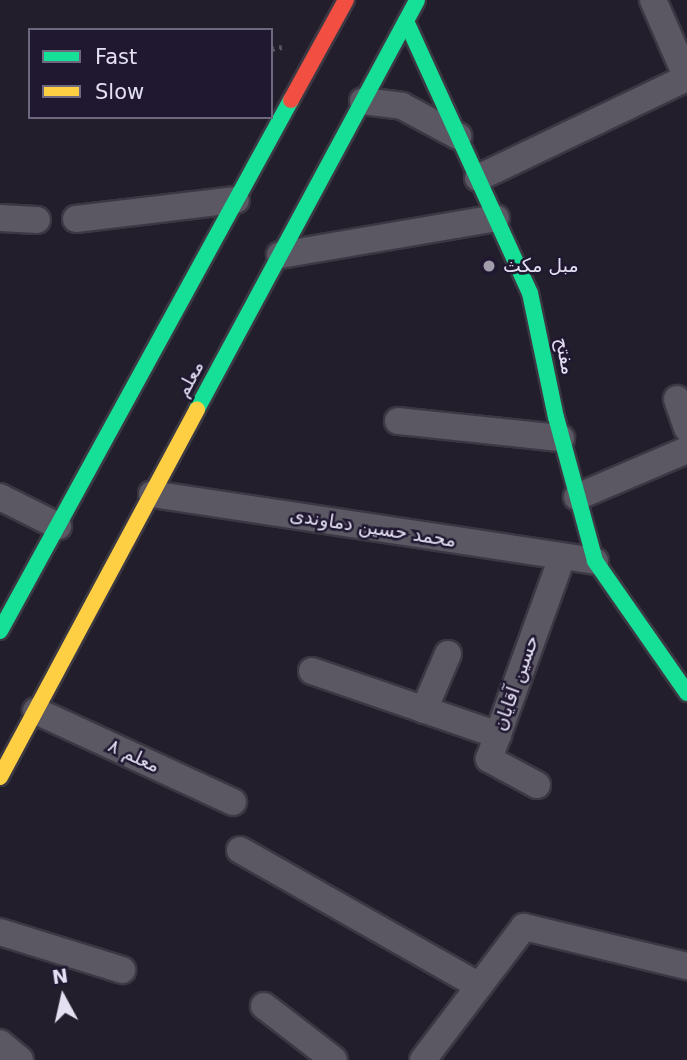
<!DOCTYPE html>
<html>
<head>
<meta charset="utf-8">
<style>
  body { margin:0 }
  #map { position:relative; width:687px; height:1060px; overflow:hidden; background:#221e2b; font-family:"DejaVu Sans","Noto Sans Arabic",sans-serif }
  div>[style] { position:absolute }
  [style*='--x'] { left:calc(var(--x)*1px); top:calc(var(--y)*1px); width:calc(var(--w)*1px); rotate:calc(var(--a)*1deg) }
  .path>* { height:4.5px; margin-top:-2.25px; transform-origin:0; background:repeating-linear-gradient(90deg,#585560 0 3.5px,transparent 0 8.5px) }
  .roads { filter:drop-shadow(2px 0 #3b3843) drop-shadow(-2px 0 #3b3843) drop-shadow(0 2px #3b3843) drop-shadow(0 -2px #3b3843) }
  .street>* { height:26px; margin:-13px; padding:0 13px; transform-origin:13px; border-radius:13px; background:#5b5863 }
  .fast>* { height:16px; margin:-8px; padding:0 8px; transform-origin:8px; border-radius:8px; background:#16e098 }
  .slow>* { height:16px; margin:-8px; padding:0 8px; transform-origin:8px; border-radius:8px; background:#ffcf43 }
  .jam>* { height:16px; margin:-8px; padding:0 8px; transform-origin:8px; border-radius:8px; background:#f24e42 }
  .dots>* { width:19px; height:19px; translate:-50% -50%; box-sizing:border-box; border:4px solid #201831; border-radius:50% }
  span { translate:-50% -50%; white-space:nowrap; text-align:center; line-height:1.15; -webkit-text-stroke:5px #201831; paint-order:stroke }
  .poi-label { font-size:19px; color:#e4e0f2 }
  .left { translate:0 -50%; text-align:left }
  .street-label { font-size:19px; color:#e4e0f2 }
  .legend { position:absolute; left:28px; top:28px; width:245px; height:91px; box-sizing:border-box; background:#201831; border:2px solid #6e687e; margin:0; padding:9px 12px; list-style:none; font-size:21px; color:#e4e0f2 }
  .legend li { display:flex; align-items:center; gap:14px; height:35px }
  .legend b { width:35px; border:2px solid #6e687e }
  .north { position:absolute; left:28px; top:962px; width:70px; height:70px; -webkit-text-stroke:5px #201831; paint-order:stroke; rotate:352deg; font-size:19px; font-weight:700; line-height:28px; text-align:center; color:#e4e0f2 }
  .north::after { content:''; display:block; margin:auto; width:24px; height:32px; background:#e4e0f2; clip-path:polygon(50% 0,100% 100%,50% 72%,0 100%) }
</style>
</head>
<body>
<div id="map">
  <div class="path">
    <i style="--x:271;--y:49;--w:11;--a:-10"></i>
  </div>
  <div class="roads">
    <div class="street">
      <i style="--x:653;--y:0;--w:85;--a:66.4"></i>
      <i style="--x:363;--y:101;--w:39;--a:7"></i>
      <i style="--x:402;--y:106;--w:64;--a:28.2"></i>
      <i style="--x:478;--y:178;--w:232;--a:-25.6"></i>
      <i style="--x:0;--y:218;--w:37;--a:3"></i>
      <i style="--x:76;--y:219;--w:161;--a:-6.8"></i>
      <i style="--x:280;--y:255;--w:219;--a:-9.7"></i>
      <i style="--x:677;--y:399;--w:31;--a:71"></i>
      <i style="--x:398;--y:421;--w:164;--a:6"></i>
      <i style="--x:152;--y:494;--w:448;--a:8.6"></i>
      <i style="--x:0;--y:497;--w:65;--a:26.6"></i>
      <i style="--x:577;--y:497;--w:120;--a:-23.1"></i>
      <i style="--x:312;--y:671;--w:197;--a:19"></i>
      <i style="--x:424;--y:710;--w:61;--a:-66.8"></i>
      <i style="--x:36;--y:711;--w:217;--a:24.8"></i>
      <i style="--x:537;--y:785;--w:55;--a:-151.6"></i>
      <i style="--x:489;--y:759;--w:215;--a:-70.1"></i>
      <i style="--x:240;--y:850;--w:275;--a:29.6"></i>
      <i style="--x:0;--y:932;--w:128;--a:17.3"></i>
      <i style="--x:264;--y:1006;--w:88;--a:37.6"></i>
      <i style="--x:0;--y:1043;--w:26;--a:40"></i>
      <i style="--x:423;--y:1060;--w:167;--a:-52.8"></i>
      <i style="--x:524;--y:927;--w:168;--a:13.5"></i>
    </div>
    <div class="fast">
      <i style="--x:406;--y:21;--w:299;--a:65.5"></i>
      <i style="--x:530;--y:293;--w:127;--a:78.2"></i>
      <i style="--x:556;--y:417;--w:149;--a:74.8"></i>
      <i style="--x:595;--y:561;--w:161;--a:55.1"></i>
      <i style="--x:197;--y:409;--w:464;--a:-61.7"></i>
      <i style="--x:0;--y:631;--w:606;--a:-61.28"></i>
    </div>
    <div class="slow">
      <i style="--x:0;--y:777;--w:417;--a:-61.8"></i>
    </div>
    <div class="jam">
      <i style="--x:291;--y:100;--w:114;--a:-61.2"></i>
    </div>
  </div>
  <div class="dots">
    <i style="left:489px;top:266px;background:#a09cac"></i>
  </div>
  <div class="poi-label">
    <span class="left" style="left:503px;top:266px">مبل مکث</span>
  </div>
  <div class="street-label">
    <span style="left:565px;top:356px;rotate:78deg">مفتح</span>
    <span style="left:190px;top:379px;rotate:-62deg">معلم</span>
    <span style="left:373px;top:528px;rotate:9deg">محمد حسین دماوندی</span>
    <span style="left:516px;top:683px;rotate:-70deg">حسین آقایان</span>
    <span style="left:134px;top:756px;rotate:25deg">معلم ۸</span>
  </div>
  <ul class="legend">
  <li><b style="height:9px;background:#16e098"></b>Fast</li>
  <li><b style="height:9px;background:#ffcf43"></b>Slow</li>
  </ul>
  <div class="north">N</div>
</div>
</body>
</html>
